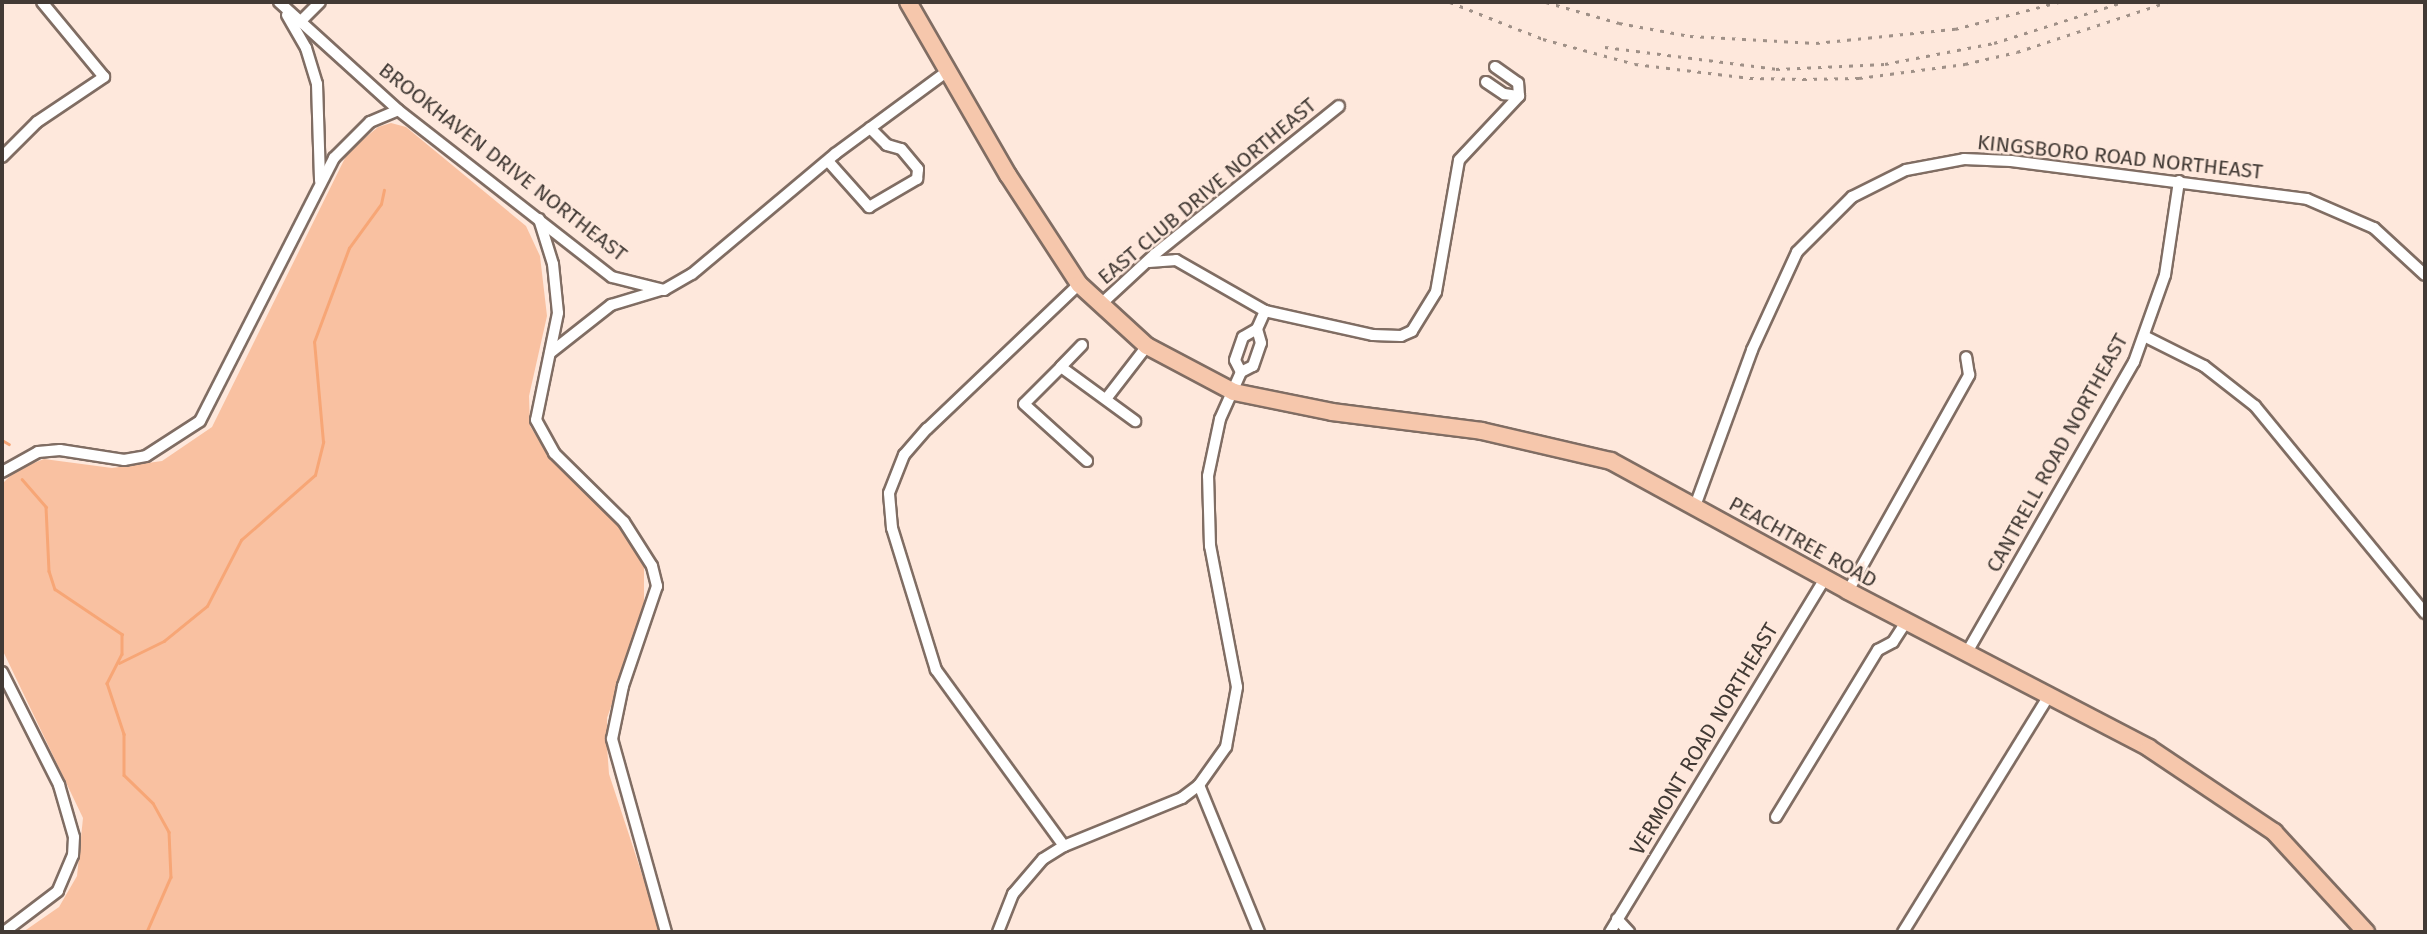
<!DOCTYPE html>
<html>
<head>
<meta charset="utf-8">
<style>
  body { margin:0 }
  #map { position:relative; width:2427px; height:934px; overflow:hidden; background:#fee8dc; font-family:"Fira Sans",sans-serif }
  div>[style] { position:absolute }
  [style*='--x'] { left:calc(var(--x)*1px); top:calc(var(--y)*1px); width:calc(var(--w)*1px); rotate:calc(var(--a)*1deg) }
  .green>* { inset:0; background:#f9c1a1 }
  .stream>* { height:2.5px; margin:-1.25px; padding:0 1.25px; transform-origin:1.25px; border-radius:1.25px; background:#f7a676 }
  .roads { filter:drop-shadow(2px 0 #806d63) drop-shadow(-2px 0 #806d63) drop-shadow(0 2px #806d63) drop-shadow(0 -2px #806d63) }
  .minor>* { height:10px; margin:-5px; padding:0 5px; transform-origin:5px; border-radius:5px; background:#fff }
  .highway>* { height:16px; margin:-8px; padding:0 8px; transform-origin:8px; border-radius:8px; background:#f6c7ac }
  .rail>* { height:2.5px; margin-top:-1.25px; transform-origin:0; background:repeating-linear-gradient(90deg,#9f9087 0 3.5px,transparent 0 10.5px) }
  span { translate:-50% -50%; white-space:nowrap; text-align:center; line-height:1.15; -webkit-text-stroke:5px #fee8dc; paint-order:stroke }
  .street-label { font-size:21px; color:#423a35 }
  .frame { position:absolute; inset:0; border:4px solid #423a35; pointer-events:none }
</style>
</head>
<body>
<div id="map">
  <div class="green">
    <i style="clip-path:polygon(391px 123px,406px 127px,526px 226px,540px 256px,547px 316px,529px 396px,530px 426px,549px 457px,609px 515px,644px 560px,644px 612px,607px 718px,607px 746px,609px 774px,661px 932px,23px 932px,59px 907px,77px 876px,83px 818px,2px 649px,2px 484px,16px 470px,44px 459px,112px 468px,162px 461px,212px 427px,348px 152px,378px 127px)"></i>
  </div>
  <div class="stream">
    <i style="--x:2;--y:440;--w:8;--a:30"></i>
    <i style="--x:22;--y:479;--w:37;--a:49"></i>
    <i style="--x:46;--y:507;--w:64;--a:87.3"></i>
    <i style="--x:49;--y:571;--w:19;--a:72"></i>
    <i style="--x:55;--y:589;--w:81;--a:33.9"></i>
    <i style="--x:122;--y:634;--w:20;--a:90"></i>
    <i style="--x:122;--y:654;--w:33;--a:117"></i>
    <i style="--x:107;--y:683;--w:54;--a:71.6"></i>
    <i style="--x:124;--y:734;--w:41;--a:90"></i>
    <i style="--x:124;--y:775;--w:40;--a:44"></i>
    <i style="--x:153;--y:803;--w:33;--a:61"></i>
    <i style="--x:169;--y:832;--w:45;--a:87.5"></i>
    <i style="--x:171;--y:877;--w:60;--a:113.6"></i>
    <i style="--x:119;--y:663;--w:50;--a:-26.1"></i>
    <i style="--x:164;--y:641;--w:55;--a:-39.1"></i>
    <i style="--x:207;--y:606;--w:74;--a:-62.7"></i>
    <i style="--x:241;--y:540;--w:98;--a:-41.3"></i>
    <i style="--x:315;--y:475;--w:34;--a:-76"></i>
    <i style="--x:323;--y:442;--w:100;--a:-95.1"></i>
    <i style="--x:314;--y:342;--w:100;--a:-69.6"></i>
    <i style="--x:349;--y:248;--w:54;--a:-54"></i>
    <i style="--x:381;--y:204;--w:14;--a:-78"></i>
  </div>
  <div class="roads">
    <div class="minor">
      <i style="--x:279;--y:2;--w:161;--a:42.2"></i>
      <i style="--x:398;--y:110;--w:271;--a:38"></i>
      <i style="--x:612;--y:277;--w:54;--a:14"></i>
      <i style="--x:664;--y:290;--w:32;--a:-30"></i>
      <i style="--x:692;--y:274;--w:187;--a:-40"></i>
      <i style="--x:835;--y:154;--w:142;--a:-36.4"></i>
      <i style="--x:287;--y:15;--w:38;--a:60"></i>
      <i style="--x:306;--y:48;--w:38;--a:73"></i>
      <i style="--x:317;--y:84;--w:97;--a:88.2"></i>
      <i style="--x:300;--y:22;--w:28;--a:-45"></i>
      <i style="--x:1486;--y:82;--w:22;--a:34"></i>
      <i style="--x:1504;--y:94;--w:15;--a:8"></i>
      <i style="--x:2;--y:157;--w:49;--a:-45"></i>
      <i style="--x:37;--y:122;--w:81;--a:-33.9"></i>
      <i style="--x:104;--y:77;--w:97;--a:-129.6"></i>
      <i style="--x:828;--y:161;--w:62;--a:48.3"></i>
      <i style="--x:869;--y:207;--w:56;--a:-30.3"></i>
      <i style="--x:917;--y:179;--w:10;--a:-84"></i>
      <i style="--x:918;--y:169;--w:26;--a:-130"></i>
      <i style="--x:901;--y:149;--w:15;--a:-164"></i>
      <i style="--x:887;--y:145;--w:24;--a:-135"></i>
      <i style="--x:539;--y:219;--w:47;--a:72.7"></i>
      <i style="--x:553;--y:264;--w:49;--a:84.2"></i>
      <i style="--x:558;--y:313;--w:109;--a:101.6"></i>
      <i style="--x:536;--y:420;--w:38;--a:61"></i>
      <i style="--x:554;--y:453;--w:98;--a:44.6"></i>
      <i style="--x:624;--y:522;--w:52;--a:57.5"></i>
      <i style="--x:652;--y:566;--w:21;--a:76"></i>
      <i style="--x:657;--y:586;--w:106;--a:108.8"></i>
      <i style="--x:623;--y:686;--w:54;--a:101.7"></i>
      <i style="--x:612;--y:739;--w:200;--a:74.4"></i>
      <i style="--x:1149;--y:262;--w:27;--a:-4"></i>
      <i style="--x:1176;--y:260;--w:103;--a:29.8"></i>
      <i style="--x:1265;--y:311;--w:111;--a:12.5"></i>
      <i style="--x:1373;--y:335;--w:28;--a:2"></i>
      <i style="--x:1401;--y:336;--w:12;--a:-24"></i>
      <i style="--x:1412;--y:331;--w:46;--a:-58.4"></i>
      <i style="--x:1436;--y:292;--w:134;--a:-80.1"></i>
      <i style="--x:1459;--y:160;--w:88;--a:-46.8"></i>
      <i style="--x:1519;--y:96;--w:13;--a:-94"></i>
      <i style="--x:1518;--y:83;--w:28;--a:-145"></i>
      <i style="--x:1100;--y:305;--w:75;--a:-42.8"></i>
      <i style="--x:1155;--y:254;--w:236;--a:-38.8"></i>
      <i style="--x:2144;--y:336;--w:67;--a:26.6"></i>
      <i style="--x:2204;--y:366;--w:65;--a:38.1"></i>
      <i style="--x:2255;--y:406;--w:268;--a:50.6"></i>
      <i style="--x:1082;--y:345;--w:30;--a:134"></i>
      <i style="--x:1061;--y:367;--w:92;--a:36.1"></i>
      <i style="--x:550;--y:353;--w:78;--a:-38.2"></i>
      <i style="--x:611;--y:305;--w:52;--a:-16.7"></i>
      <i style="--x:1061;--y:367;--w:52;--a:135"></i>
      <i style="--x:1024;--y:404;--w:85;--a:42.1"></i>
      <i style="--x:1241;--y:372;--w:13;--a:-27"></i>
      <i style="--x:1253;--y:366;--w:24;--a:-71"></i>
      <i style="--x:1261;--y:343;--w:15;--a:-106"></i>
      <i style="--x:1106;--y:399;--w:67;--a:-52.3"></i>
      <i style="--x:2;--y:472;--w:41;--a:-29.1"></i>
      <i style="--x:38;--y:452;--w:22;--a:-5"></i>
      <i style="--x:60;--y:450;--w:65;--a:8.9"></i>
      <i style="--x:124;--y:460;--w:22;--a:-10"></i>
      <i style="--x:146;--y:456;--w:64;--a:-32.9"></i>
      <i style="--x:200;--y:421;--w:295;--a:-63"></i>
      <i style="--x:334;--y:158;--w:51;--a:-45"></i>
      <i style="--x:370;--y:122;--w:30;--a:-23"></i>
      <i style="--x:1695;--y:506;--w:166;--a:-69.9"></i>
      <i style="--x:1752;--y:350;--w:108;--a:-65.3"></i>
      <i style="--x:1797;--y:252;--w:78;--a:-45"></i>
      <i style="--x:1852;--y:197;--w:60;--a:-26.6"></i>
      <i style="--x:1906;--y:170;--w:59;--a:-10.7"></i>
      <i style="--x:1964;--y:159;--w:47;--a:2.4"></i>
      <i style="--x:2011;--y:161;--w:298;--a:7.3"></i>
      <i style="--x:2307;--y:199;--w:73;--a:23.4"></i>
      <i style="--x:2374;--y:228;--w:69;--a:42.7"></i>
      <i style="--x:1848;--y:591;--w:248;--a:-60.7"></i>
      <i style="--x:1969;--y:375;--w:18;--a:-99"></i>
      <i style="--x:1966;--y:654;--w:337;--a:-60.1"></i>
      <i style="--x:2134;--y:362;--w:92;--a:-70.4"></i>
      <i style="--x:2165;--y:275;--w:95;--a:-81.5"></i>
      <i style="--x:2;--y:672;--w:127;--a:63.2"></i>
      <i style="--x:59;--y:785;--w:54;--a:73.9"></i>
      <i style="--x:74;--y:837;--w:18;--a:93"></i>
      <i style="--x:73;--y:855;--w:39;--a:113"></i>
      <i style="--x:58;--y:891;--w:68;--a:142.8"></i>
      <i style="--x:1199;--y:785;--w:159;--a:67.8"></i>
      <i style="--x:1776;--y:817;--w:196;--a:-58.6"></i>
      <i style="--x:1878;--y:650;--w:17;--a:-28"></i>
      <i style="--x:1893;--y:642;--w:24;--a:-57"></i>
      <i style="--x:1064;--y:846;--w:218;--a:-126"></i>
      <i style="--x:936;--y:670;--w:149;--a:-107.2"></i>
      <i style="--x:892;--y:528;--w:35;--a:-95"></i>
      <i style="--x:889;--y:493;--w:41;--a:-68.5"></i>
      <i style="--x:904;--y:455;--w:35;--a:-49"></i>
      <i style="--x:927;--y:429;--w:210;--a:-43.6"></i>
      <i style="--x:1617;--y:919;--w:18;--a:47"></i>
      <i style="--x:998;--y:932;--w:41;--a:-68.5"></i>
      <i style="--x:1013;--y:894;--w:46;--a:-49.4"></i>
      <i style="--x:1043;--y:859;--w:25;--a:-32"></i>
      <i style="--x:1064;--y:846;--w:127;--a:-22.1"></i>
      <i style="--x:1182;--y:798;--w:21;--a:-37"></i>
      <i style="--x:1199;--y:785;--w:47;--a:-54.6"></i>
      <i style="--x:1226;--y:747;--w:61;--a:-79.6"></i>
      <i style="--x:1237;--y:687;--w:144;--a:-100.8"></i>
      <i style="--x:1210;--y:546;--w:70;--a:-91.6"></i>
      <i style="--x:1208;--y:476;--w:58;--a:-78.1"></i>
      <i style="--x:1220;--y:419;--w:51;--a:-65.9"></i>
      <i style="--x:1241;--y:372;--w:13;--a:-117"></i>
      <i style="--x:1235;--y:360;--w:24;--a:-71"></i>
      <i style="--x:1243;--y:337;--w:16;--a:-30"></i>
      <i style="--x:1257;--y:329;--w:20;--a:-66"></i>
      <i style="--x:1610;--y:932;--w:414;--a:-58.7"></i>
      <i style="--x:1903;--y:932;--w:278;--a:-58.3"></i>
    </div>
    <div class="highway">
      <i style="--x:908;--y:2;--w:200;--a:60"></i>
      <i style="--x:1008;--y:175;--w:130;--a:56.9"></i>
      <i style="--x:1079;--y:284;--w:92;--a:42.4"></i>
      <i style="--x:1147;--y:346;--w:98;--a:27.9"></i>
      <i style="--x:1234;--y:392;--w:100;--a:11.5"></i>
      <i style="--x:1332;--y:412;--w:151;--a:7.2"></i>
      <i style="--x:1482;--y:431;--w:132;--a:13.1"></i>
      <i style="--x:1611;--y:461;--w:270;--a:28.7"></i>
      <i style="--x:1848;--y:591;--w:339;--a:27.5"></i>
      <i style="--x:2149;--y:748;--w:151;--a:33.9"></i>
      <i style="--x:2274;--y:832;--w:136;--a:47.4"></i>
    </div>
  </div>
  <div class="rail">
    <i style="--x:1450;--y:2;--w:100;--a:21.7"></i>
    <i style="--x:1543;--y:39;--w:95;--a:15.2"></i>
    <i style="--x:1635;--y:64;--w:116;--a:6.9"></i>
    <i style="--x:1750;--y:78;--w:53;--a:1.1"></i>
    <i style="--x:1803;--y:79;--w:56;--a:-1"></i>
    <i style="--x:1859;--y:78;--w:107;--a:-7.5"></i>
    <i style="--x:1965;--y:64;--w:53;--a:-13"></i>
    <i style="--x:2017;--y:52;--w:158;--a:-18.4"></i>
    <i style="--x:1546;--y:2;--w:76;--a:16"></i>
    <i style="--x:1619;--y:23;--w:72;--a:10.4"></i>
    <i style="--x:1690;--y:36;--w:126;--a:3.2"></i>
    <i style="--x:1816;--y:43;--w:140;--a:-5.8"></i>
    <i style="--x:1955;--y:29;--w:107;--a:-14.6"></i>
    <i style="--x:1605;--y:47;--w:172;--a:7.3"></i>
    <i style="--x:1776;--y:69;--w:109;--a:-2.6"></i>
    <i style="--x:1885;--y:64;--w:111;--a:-10.9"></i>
    <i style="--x:1994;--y:43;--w:135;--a:-17.6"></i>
  </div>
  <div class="street-label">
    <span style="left:2120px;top:157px;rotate:6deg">KINGSBORO ROAD NORTHEAST</span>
    <span style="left:503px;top:162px;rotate:38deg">BROOKHAVEN DRIVE NORTHEAST</span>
    <span style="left:1207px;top:191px;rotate:-40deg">EAST CLUB DRIVE NORTHEAST</span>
    <span style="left:2057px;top:453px;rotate:-61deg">CANTRELL ROAD NORTHEAST</span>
    <span style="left:1803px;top:542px;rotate:29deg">PEACHTREE ROAD</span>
    <span style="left:1704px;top:739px;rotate:-59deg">VERMONT ROAD NORTHEAST</span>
  </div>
  <div class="frame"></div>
</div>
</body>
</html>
